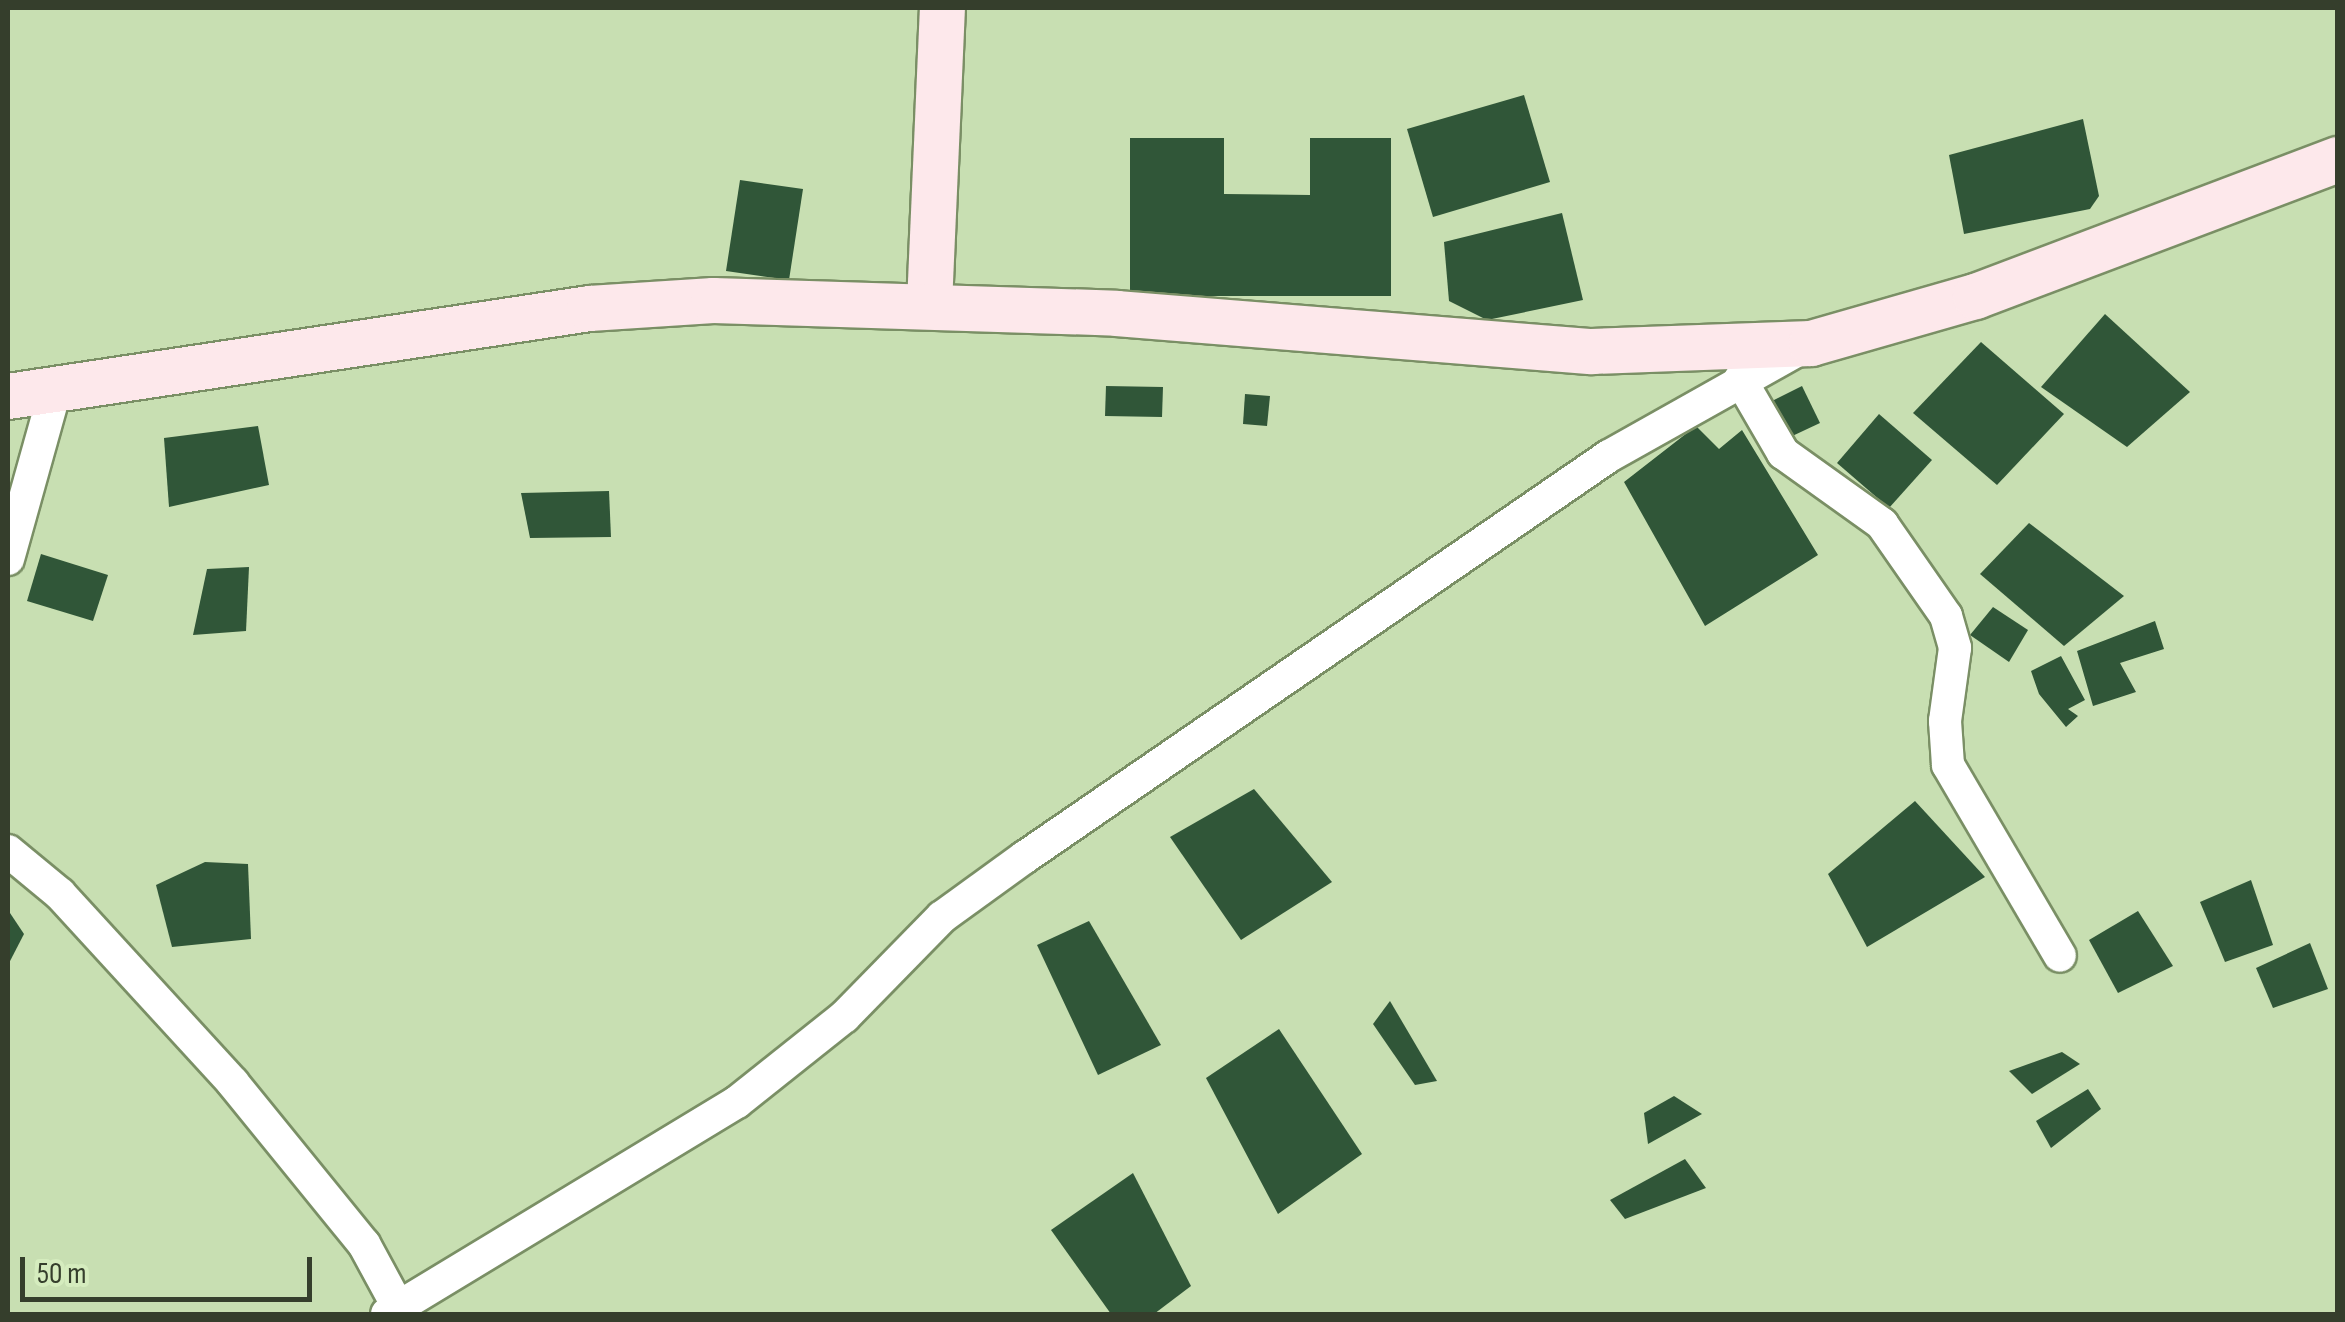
<!DOCTYPE html>
<html>
<head>
<meta charset="utf-8">
<style>
  body { margin:0 }
  #map { position:relative; width:2345px; height:1322px; overflow:hidden; background:#c8dfb2; font-family:"Sofia Sans Condensed",sans-serif }
  div>[style] { position:absolute }
  [style*='--x'] { left:calc(var(--x)*1px); top:calc(var(--y)*1px); width:calc(var(--w)*1px); rotate:calc(var(--a)*1deg) }
  .building>* { inset:0; background:#305638 }
  .roads { filter:drop-shadow(2px 0 #7a8f65) drop-shadow(-2px 0 #7a8f65) drop-shadow(0 2px #7a8f65) drop-shadow(0 -2px #7a8f65) }
  .street>* { height:32px; margin:-16px; padding:0 16px; transform-origin:16px; border-radius:16px; background:#fff }
  .secondary>* { height:45px; margin:-22.5px; padding:0 22.5px; transform-origin:22.5px; border-radius:22.5px; background:#fde8eb }
  span { translate:-50% -50%; white-space:nowrap; text-align:center; line-height:1.15; -webkit-text-stroke:10px #d5ecbe; paint-order:stroke }
  .frame { position:absolute; inset:0; border:10px solid #353e2c; pointer-events:none }
  .scale { position:absolute; left:20px; top:1257px; width:292px; height:45px; box-sizing:border-box; border:5px solid #353e2c; border-top:0; padding-left:12px; font-size:30px; line-height:35px; white-space:nowrap; color:#353e2c; -webkit-text-stroke:8px #d5ecbe; paint-order:stroke }
</style>
</head>
<body>
<div id="map">
  <div class="building">
    <i style="clip-path:polygon(1524px 95px,1550px 182px,1433px 217px,1407px 129px)"></i>
    <i style="clip-path:polygon(2083px 119px,2099px 196px,2090px 209px,1964px 234px,1949px 155px)"></i>
    <i style="clip-path:polygon(1130px 138px,1224px 138px,1224px 194px,1310px 195px,1310px 138px,1391px 138px,1391px 296px,1130px 296px)"></i>
    <i style="clip-path:polygon(740px 180px,803px 189px,789px 280px,726px 271px)"></i>
    <i style="clip-path:polygon(1562px 213px,1583px 300px,1487px 320px,1449px 301px,1444px 242px)"></i>
    <i style="clip-path:polygon(2105px 314px,2190px 392px,2127px 447px,2041px 387px)"></i>
    <i style="clip-path:polygon(1981px 342px,2064px 414px,1997px 485px,1913px 413px)"></i>
    <i style="clip-path:polygon(1106px 386px,1163px 387px,1162px 417px,1105px 416px)"></i>
    <i style="clip-path:polygon(1802px 386px,1820px 423px,1788px 438px,1770px 402px)"></i>
    <i style="clip-path:polygon(1245px 394px,1270px 396px,1267px 426px,1243px 424px)"></i>
    <i style="clip-path:polygon(1879px 414px,1932px 460px,1889px 508px,1837px 463px)"></i>
    <i style="clip-path:polygon(258px 426px,269px 485px,169px 507px,164px 438px)"></i>
    <i style="clip-path:polygon(1696px 426px,1719px 449px,1742px 430px,1818px 555px,1705px 626px,1624px 482px)"></i>
    <i style="clip-path:polygon(609px 491px,611px 537px,530px 538px,521px 493px)"></i>
    <i style="clip-path:polygon(2029px 523px,2124px 596px,2064px 646px,1980px 574px)"></i>
    <i style="clip-path:polygon(41px 554px,108px 575px,93px 621px,27px 601px)"></i>
    <i style="clip-path:polygon(249px 567px,246px 631px,193px 635px,207px 569px)"></i>
    <i style="clip-path:polygon(1993px 607px,2028px 630px,2009px 662px,1970px 635px)"></i>
    <i style="clip-path:polygon(2155px 621px,2164px 649px,2120px 663px,2136px 692px,2093px 706px,2077px 651px)"></i>
    <i style="clip-path:polygon(2061px 656px,2085px 700px,2068px 709px,2078px 716px,2066px 727px,2039px 694px,2031px 671px)"></i>
    <i style="clip-path:polygon(1254px 789px,1332px 882px,1241px 940px,1170px 837px)"></i>
    <i style="clip-path:polygon(1915px 801px,1985px 877px,1867px 947px,1828px 874px)"></i>
    <i style="clip-path:polygon(205px 862px,248px 864px,251px 939px,172px 947px,156px 885px)"></i>
    <i style="clip-path:polygon(2251px 880px,2273px 945px,2225px 962px,2200px 902px)"></i>
    <i style="clip-path:polygon(8px 910px,24px 934px,8px 965px)"></i>
    <i style="clip-path:polygon(2138px 911px,2173px 966px,2118px 993px,2089px 940px)"></i>
    <i style="clip-path:polygon(1089px 921px,1161px 1045px,1098px 1075px,1037px 945px)"></i>
    <i style="clip-path:polygon(2310px 943px,2328px 989px,2273px 1008px,2256px 968px)"></i>
    <i style="clip-path:polygon(1390px 1001px,1437px 1081px,1415px 1085px,1373px 1024px)"></i>
    <i style="clip-path:polygon(1279px 1029px,1362px 1154px,1278px 1214px,1206px 1078px)"></i>
    <i style="clip-path:polygon(2062px 1052px,2080px 1064px,2032px 1094px,2009px 1071px)"></i>
    <i style="clip-path:polygon(2088px 1089px,2101px 1109px,2051px 1148px,2036px 1121px)"></i>
    <i style="clip-path:polygon(1674px 1096px,1702px 1114px,1648px 1144px,1644px 1113px)"></i>
    <i style="clip-path:polygon(1685px 1159px,1706px 1188px,1625px 1219px,1610px 1200px)"></i>
    <i style="clip-path:polygon(1133px 1173px,1191px 1286px,1154px 1314px,1111px 1314px,1051px 1230px)"></i>
  </div>
  <div class="roads">
    <div class="street">
      <i style="--x:1740;--y:379;--w:86;--a:59.8"></i>
      <i style="--x:1783;--y:453;--w:122;--a:35.6"></i>
      <i style="--x:1882;--y:524;--w:112;--a:55.2"></i>
      <i style="--x:1946;--y:616;--w:33;--a:74"></i>
      <i style="--x:1955;--y:648;--w:74;--a:97.8"></i>
      <i style="--x:1945;--y:721;--w:44;--a:86.1"></i>
      <i style="--x:1948;--y:765;--w:221;--a:59.6"></i>
      <i style="--x:8;--y:559;--w:179;--a:-74.4"></i>
      <i style="--x:8;--y:851;--w:67;--a:39.6"></i>
      <i style="--x:60;--y:894;--w:256;--a:47.5"></i>
      <i style="--x:233;--y:1083;--w:208;--a:50.9"></i>
      <i style="--x:364;--y:1244;--w:80;--a:61.5"></i>
      <i style="--x:387;--y:1314;--w:409;--a:-31.2"></i>
      <i style="--x:737;--y:1102;--w:137;--a:-38.5"></i>
      <i style="--x:844;--y:1017;--w:140;--a:-45.6"></i>
      <i style="--x:942;--y:917;--w:102;--a:-35.9"></i>
      <i style="--x:1025;--y:857;--w:708;--a:-34.48"></i>
      <i style="--x:1609;--y:456;--w:223;--a:-29.3"></i>
    </div>
    <div class="secondary">
      <i style="--x:929;--y:304;--w:296;--a:-87.5"></i>
      <i style="--x:8;--y:396;--w:588;--a:-8.61"></i>
      <i style="--x:589;--y:308;--w:124;--a:-3.7"></i>
      <i style="--x:713;--y:300;--w:403;--a:1.8"></i>
      <i style="--x:1116;--y:313;--w:477;--a:4.6"></i>
      <i style="--x:1591;--y:351;--w:220;--a:-2.1"></i>
      <i style="--x:1811;--y:343;--w:171;--a:-16"></i>
      <i style="--x:1975;--y:296;--w:388;--a:-20.7"></i>
    </div>
  </div>
  <div class="frame"></div>
  <div class="scale">50 m</div>
</div>
</body>
</html>
